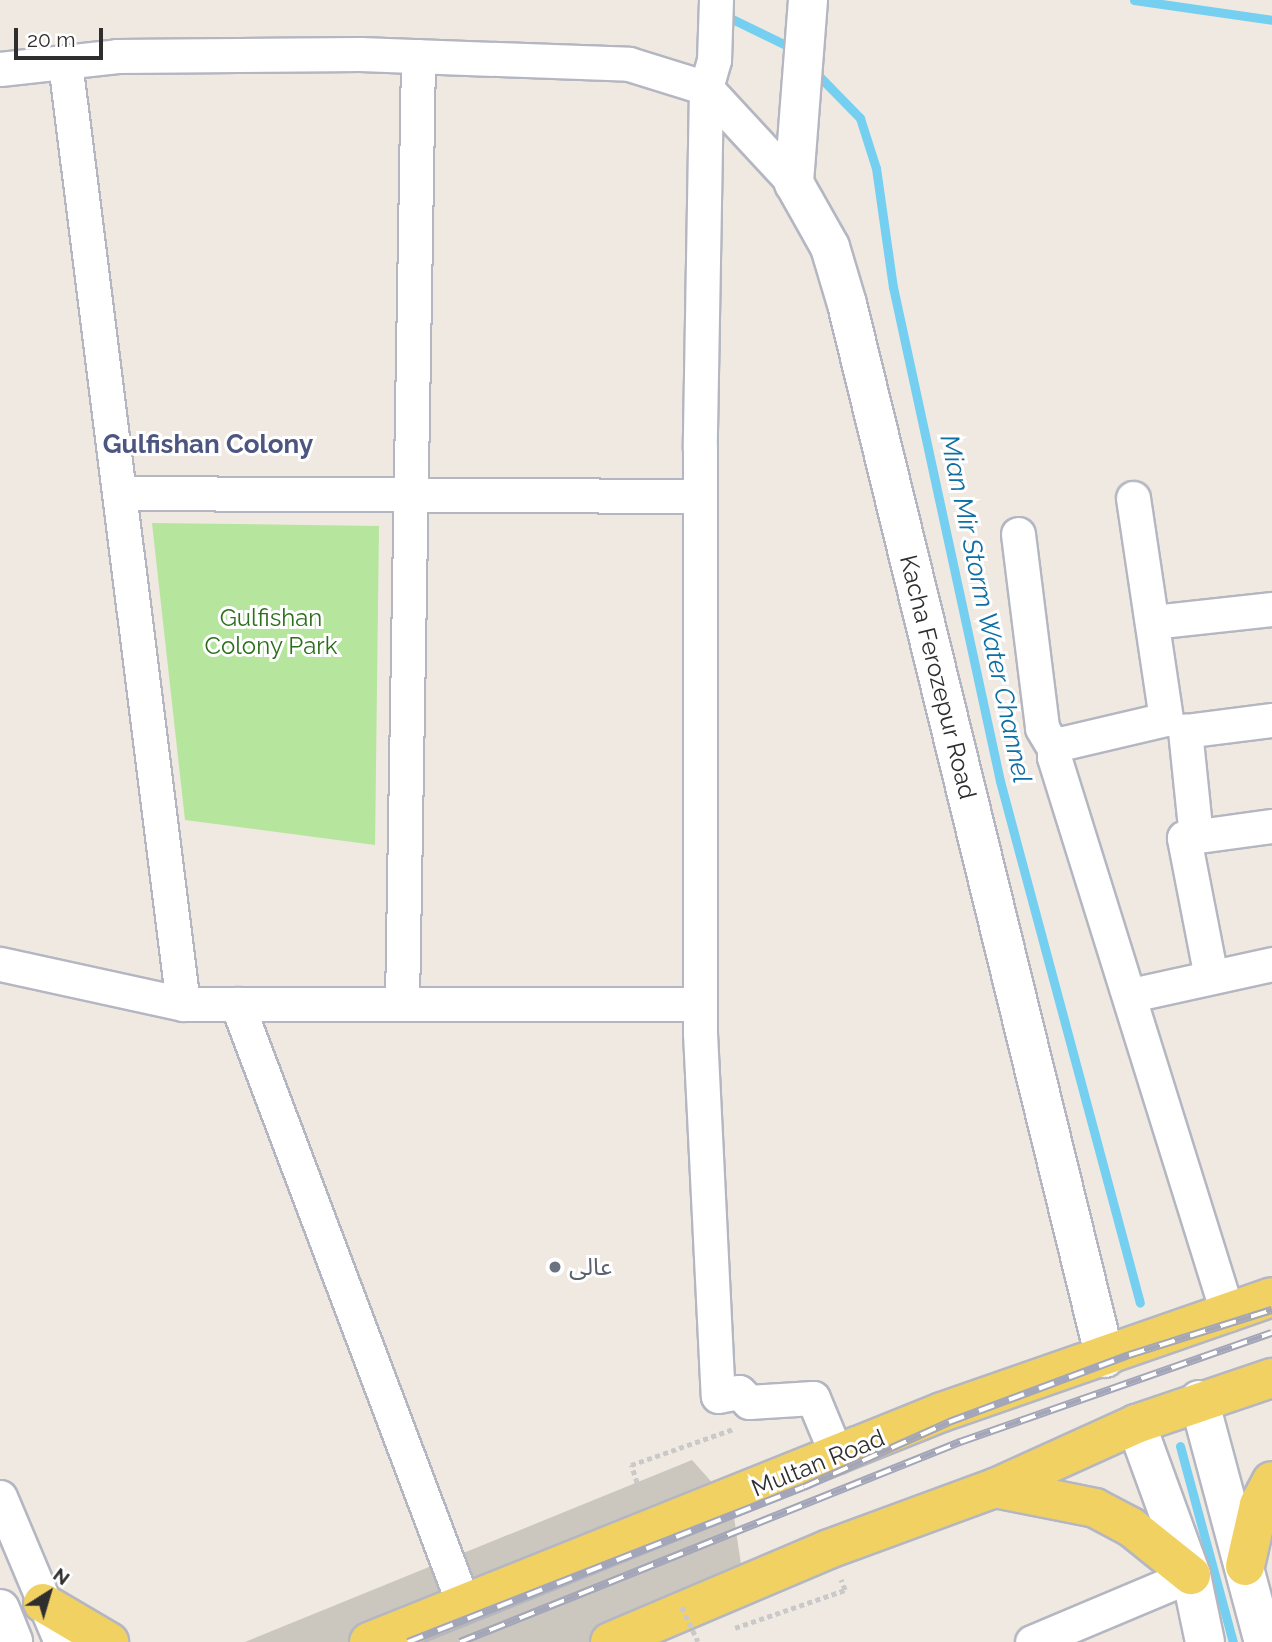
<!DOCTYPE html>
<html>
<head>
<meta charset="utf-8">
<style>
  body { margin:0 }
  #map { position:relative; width:1272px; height:1642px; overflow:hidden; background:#efe9e1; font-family:Raleway,"Noto Sans Arabic",sans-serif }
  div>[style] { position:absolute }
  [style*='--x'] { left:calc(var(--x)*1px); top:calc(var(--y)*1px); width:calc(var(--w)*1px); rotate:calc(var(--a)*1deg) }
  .green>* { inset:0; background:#b6e59e }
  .stream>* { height:9px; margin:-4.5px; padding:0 4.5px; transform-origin:4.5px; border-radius:4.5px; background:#75cff0 }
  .building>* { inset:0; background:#cbc7bf }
  .path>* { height:4.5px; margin-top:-2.25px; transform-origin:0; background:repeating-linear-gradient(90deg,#c9c9c9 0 5px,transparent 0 8.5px) }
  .roads { filter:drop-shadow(2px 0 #b4b7c1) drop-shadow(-2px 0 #b4b7c1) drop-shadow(0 2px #b4b7c1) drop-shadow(0 -2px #b4b7c1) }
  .minor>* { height:33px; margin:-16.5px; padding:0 16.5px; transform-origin:16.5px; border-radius:16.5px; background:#fff }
  .secondary>* { height:38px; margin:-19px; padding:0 19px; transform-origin:19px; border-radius:19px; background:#fff }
  .primary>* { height:38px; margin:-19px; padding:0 19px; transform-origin:19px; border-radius:19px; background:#f2d163 }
  .rail>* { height:8px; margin-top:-4px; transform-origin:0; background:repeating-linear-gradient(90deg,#fff 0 16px,#a3a6b8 0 32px); box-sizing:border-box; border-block:2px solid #a3a6b8 }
  .path-bridge>* { height:4.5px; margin-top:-2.25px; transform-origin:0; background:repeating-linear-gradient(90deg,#c9c9c9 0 5px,transparent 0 8.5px) }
  .dots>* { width:19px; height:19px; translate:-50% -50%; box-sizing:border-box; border:4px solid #fff; border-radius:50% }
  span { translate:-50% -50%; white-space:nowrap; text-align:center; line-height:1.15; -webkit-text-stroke:6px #fff; paint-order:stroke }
  .park-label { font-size:24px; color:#2c6e1b }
  .street-label { font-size:24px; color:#2e2e2e }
  .worship-label { font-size:24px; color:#5b616d }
  .left { translate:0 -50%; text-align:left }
  .neighbourhood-label { font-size:26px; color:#4d5680; font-weight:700 }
  .water-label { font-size:26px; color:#0d6fa3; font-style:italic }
  .north { position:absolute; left:14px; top:1558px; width:70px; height:70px; -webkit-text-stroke:5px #fff; paint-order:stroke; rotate:37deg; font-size:19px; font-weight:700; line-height:28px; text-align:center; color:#2e2e2e }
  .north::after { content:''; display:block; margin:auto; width:24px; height:32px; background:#2e2e2e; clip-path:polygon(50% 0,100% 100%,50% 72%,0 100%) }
  .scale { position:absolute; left:14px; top:28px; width:89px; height:32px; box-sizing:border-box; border:4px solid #2e2e2e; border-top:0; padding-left:9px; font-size:21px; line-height:24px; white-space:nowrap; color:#2e2e2e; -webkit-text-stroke:5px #fff; paint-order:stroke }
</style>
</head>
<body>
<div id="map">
  <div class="green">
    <i style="clip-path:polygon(152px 523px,379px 526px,375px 845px,185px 820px)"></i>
  </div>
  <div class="stream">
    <i style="--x:1134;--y:0;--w:139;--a:8.2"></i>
    <i style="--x:724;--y:15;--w:76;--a:25.9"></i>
    <i style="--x:814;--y:71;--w:66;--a:45.6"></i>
    <i style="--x:860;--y:118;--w:52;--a:72.3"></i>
    <i style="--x:876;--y:168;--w:120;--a:81.9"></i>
    <i style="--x:893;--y:287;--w:505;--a:77.78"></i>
    <i style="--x:1000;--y:781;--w:540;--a:74.99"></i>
    <i style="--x:1180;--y:1446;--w:203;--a:74.9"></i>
  </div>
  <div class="building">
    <i style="clip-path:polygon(692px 1460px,717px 1488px,734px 1517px,742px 1571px,595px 1642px,245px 1642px)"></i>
  </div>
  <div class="path">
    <i style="--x:637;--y:1483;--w:19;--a:-108"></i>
    <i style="--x:631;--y:1465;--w:108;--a:-19.4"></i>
    <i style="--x:735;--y:1628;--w:116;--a:-19.1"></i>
    <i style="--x:845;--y:1590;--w:11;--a:-112"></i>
  </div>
  <div class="roads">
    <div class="minor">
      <i style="--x:716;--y:0;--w:60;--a:91.9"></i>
      <i style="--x:714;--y:60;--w:29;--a:106"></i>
      <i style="--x:706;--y:88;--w:360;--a:91"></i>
      <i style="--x:700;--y:448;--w:585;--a:90"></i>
      <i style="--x:700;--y:1033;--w:363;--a:87.2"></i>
      <i style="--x:718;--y:1396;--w:21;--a:-11"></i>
      <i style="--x:739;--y:1392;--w:14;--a:45"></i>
      <i style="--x:749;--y:1402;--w:64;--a:-3.6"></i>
      <i style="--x:813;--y:1398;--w:63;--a:67.5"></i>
      <i style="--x:65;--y:62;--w:949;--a:82.86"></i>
      <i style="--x:0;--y:69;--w:118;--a:-6.3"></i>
      <i style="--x:117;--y:56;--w:243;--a:-0.5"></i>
      <i style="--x:360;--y:54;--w:269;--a:2.1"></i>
      <i style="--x:629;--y:64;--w:81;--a:17.3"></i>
      <i style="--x:706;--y:88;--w:129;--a:47.2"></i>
      <i style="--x:119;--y:493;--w:581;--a:0.3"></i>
      <i style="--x:1133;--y:498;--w:223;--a:81.5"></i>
      <i style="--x:1166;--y:719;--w:105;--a:166.8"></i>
      <i style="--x:1064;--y:743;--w:11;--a:153"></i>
      <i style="--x:1054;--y:748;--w:9;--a:90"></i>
      <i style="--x:1054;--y:757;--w:584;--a:72.68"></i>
      <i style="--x:1018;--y:534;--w:195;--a:82.9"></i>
      <i style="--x:1042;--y:728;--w:23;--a:59"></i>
      <i style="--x:1152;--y:622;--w:121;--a:-6.2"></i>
      <i style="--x:1196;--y:837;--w:107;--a:-95.9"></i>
      <i style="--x:1185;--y:731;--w:88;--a:-7.2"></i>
      <i style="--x:0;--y:964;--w:187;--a:12.3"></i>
      <i style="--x:183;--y:1004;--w:517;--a:0"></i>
      <i style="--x:1211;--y:977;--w:142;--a:-101"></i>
      <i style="--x:1184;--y:838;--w:89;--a:-7.8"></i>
      <i style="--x:1131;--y:995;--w:144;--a:-12.4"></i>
      <i style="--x:402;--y:1003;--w:947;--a:-89.03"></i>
      <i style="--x:237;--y:1004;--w:640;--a:69.33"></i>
      <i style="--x:0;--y:1497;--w:157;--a:67.2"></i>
      <i style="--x:1032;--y:1642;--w:173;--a:-22.8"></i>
    </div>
    <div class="secondary">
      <i style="--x:808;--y:0;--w:184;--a:94.4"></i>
      <i style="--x:794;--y:183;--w:73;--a:60.6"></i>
      <i style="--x:830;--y:247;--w:59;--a:73.4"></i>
      <i style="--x:847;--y:304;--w:1085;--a:76.25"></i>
      <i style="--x:1199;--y:1400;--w:251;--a:75"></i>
      <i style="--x:1136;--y:1424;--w:161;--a:70"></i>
      <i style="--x:1191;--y:1575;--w:68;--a:78.2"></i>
      <i style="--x:0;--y:1609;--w:35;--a:68"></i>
    </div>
    <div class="primary">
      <i style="--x:995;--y:1488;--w:102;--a:11.3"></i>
      <i style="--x:1095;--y:1508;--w:41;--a:27.8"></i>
      <i style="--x:1131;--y:1527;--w:77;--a:38.7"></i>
      <i style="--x:1245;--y:1566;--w:63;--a:-77.1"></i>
      <i style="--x:1259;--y:1505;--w:27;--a:-62"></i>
      <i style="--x:43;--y:1603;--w:77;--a:30.6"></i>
      <i style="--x:369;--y:1642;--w:617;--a:-21.87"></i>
      <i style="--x:942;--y:1412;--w:349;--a:-19.2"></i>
      <i style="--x:610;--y:1642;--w:238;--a:-23"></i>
      <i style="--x:829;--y:1549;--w:177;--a:-20.2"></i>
      <i style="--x:995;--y:1488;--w:155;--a:-24.4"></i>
      <i style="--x:1136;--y:1424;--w:144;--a:-18.7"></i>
    </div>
  </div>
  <div class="rail">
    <i style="--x:408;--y:1642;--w:425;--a:-21.4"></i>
    <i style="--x:804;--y:1487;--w:159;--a:-24.1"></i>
    <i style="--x:949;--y:1422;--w:192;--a:-20.4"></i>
    <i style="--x:1129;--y:1355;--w:150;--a:-17.5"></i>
    <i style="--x:460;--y:1642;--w:539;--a:-21.8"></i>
    <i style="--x:960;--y:1442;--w:330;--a:-19.3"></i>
  </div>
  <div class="path-bridge">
    <i style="--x:682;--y:1607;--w:38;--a:65"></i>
  </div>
  <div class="dots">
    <i style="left:555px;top:1267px;background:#6b7280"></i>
  </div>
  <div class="park-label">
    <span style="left:271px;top:632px">Gulfishan<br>Colony Park</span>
  </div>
  <div class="street-label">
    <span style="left:938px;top:677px;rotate:76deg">Kacha Ferozepur Road</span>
    <span style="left:818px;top:1463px;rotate:-22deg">Multan Road</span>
  </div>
  <div class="worship-label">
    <span class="left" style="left:569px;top:1267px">عالی</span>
  </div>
  <div class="neighbourhood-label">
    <span style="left:208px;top:445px">Gulfishan Colony</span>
  </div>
  <div class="water-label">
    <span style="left:985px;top:609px;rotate:78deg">Mian Mir Storm Water Channel</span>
  </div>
  <div class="north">N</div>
  <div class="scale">20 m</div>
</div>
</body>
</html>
